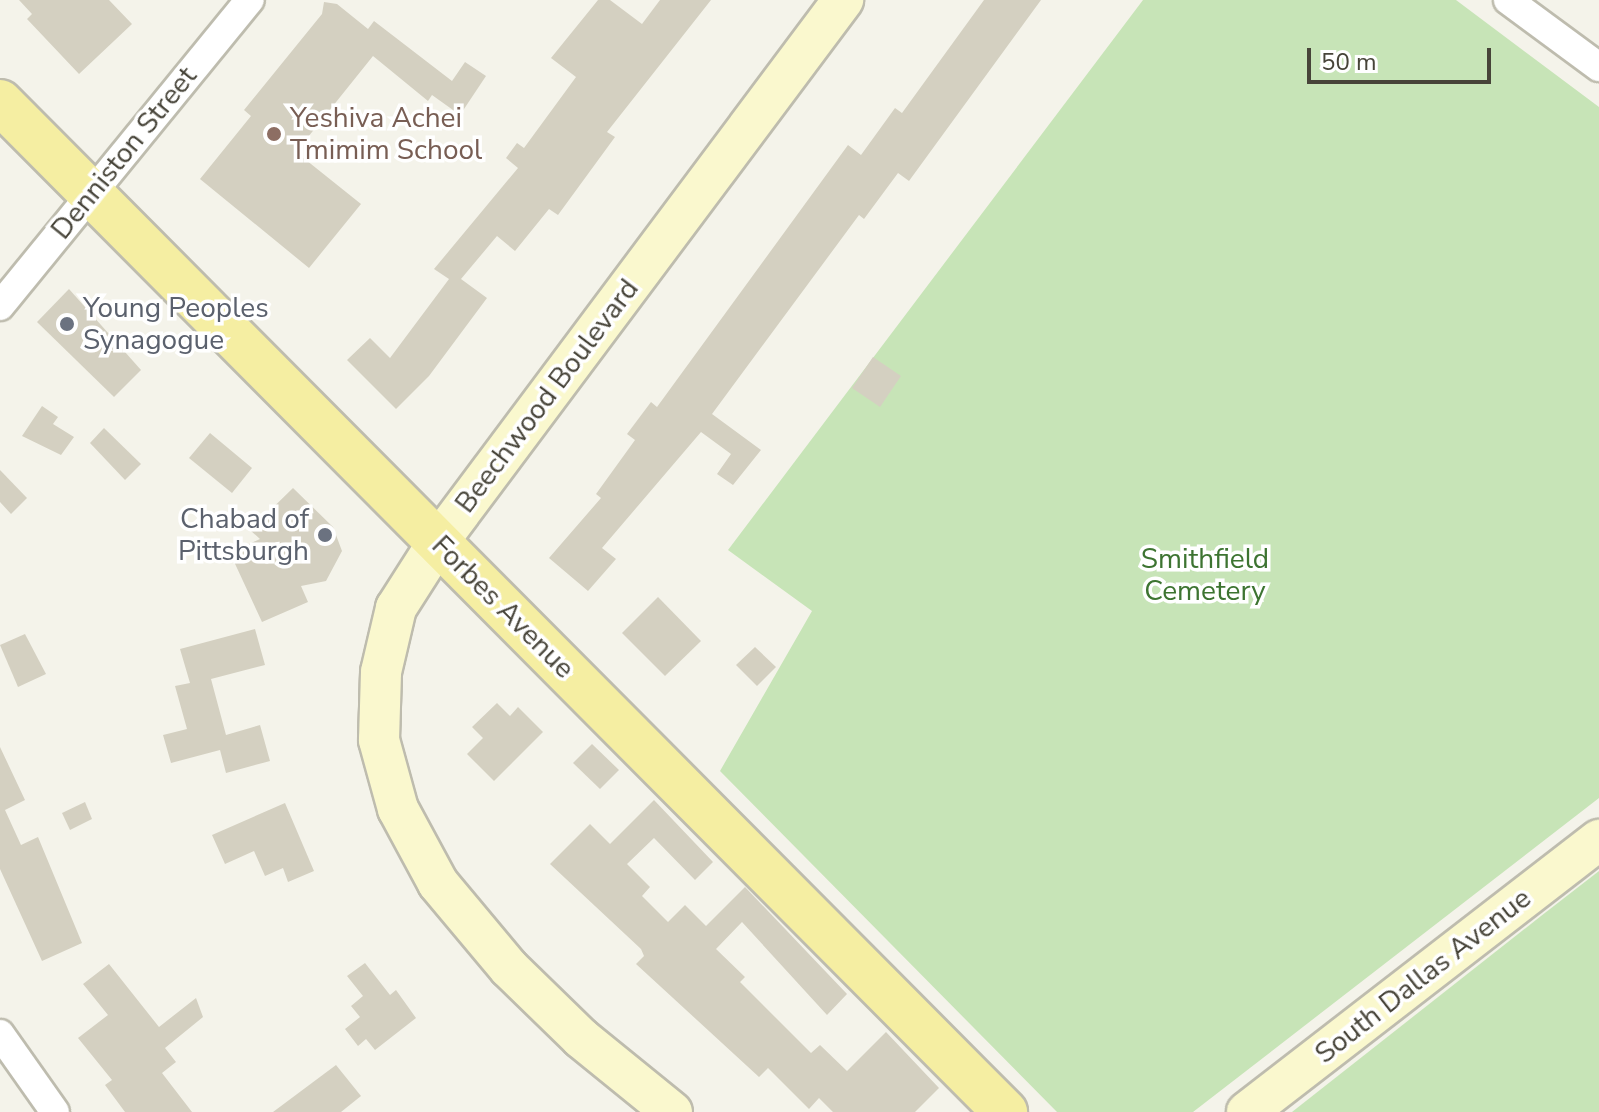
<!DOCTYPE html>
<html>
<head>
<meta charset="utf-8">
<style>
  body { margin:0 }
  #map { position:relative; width:1599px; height:1112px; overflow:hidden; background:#f4f3ea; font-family:"Nunito Sans",sans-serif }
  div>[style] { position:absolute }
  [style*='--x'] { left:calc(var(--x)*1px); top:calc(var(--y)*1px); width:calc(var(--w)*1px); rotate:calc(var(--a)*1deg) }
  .green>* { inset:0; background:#c7e4b7 }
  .building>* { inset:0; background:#d4d0c1 }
  .roads { filter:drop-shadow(2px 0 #bebcae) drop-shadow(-2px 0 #bebcae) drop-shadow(0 2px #bebcae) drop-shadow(0 -2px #bebcae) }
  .street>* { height:28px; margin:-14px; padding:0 14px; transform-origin:14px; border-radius:14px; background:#fff }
  .secondary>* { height:40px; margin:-20px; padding:0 20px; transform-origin:20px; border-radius:20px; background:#faf8ce }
  .primary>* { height:44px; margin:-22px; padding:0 22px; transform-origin:22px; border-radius:22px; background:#f5eea2 }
  .dots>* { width:22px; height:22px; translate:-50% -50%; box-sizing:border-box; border:4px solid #fff; border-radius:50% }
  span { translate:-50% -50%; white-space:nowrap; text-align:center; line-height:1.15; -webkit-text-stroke:7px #fff; paint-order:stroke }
  .education-label { font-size:28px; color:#785e54 }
  .left { translate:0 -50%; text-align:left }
  .street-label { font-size:28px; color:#474439 }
  .worship-label { font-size:28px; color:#5b616d }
  .right { translate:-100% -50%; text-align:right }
  .park-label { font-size:28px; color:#3d7431 }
  .scale { position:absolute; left:1307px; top:48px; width:184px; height:36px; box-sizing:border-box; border:4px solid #474439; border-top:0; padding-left:10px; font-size:24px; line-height:28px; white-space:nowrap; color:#474439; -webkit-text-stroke:6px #fff; paint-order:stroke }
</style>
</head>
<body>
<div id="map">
  <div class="green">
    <i style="clip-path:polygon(1143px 0,1456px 0,1599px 107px,1599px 798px,1193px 1112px,1057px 1112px,720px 771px,812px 611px,728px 550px)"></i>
    <i style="clip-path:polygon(1599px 871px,1599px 1112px,1292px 1112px,1541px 916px)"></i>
  </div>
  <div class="building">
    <i style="clip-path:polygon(19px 0,109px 0,132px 24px,79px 74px,27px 19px,32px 14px)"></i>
    <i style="clip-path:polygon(598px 0,610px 0,642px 24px,660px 0,711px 0,607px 132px,615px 137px,558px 215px,549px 209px,515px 251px,497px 236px,461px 279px,487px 298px,429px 376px,396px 409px,347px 360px,370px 338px,390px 358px,449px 279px,434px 269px,518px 168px,506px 158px,517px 143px,524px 148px,576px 77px,551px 58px)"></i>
    <i style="clip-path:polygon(984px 0,1041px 0,909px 181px,898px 173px,864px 219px,859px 215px,712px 414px,761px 450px,733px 485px,717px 474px,731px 454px,701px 432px,602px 548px,616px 559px,588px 591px,549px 558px,601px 498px,596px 494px,635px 440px,627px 434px,651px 402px,657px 407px,848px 145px,861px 155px,895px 108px,902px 113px)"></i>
    <i style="clip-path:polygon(324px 2px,337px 4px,368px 29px,374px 21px,452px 81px,465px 62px,486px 76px,460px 115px,432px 95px,428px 101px,373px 56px,296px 152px,361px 204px,309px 268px,200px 179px,251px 116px,244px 110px,322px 14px)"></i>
    <i style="clip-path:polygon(69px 289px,141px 370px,114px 397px,37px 322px)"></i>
    <i style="clip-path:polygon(873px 357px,901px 376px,880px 407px,852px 388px)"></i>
    <i style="clip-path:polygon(42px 406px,58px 417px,53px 424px,74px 437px,61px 455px,22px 436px)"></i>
    <i style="clip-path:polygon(104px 428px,141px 464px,125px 480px,90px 443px)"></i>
    <i style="clip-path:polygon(210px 433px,252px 468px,232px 493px,189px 458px)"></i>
    <i style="clip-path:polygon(0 470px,27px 498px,11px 514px,0 502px)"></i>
    <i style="clip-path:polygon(293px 488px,333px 527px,342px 551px,326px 581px,301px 586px,308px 602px,262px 622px,230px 553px,260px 539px,250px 530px)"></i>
    <i style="clip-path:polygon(658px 597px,701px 641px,665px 676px,622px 633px)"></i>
    <i style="clip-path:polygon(255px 629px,265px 665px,211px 679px,226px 735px,260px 725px,270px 761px,226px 773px,220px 750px,171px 763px,163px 735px,187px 729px,175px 686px,190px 683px,180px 649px)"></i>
    <i style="clip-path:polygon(25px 634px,46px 674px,18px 687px,0 645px)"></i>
    <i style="clip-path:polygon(755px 647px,776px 667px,757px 686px,736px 665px)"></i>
    <i style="clip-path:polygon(497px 703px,510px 716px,518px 707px,543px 732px,494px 781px,467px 754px,483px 738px,472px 727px)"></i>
    <i style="clip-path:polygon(592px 744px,619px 770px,600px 789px,573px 763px)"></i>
    <i style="clip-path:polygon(0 747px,25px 800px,5px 810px,21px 845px,38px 837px,82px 943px,42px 961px,0 869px)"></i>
    <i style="clip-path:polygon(654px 800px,713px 862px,695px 880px,654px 838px,627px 864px,650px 887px,642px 896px,668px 922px,685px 905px,706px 926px,745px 887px,847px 994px,827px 1015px,742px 922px,716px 949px,745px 977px,740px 982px,811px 1053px,820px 1045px,847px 1071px,886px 1032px,939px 1088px,915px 1112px,833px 1112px,819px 1098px,809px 1109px,768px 1068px,759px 1077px,636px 964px,644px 956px,641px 949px,550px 864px,590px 824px,610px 844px)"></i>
    <i style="clip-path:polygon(85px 802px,92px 819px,70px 830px,62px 813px)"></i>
    <i style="clip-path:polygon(285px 803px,314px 871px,288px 882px,283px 868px,265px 876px,254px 851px,225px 864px,212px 835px)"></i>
    <i style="clip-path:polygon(365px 963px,390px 995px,396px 990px,416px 1018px,375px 1050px,366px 1039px,358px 1046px,345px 1029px,360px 1017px,351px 1006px,363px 996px,347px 976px)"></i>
    <i style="clip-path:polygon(109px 964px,159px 1027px,196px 998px,203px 1017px,165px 1048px,176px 1062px,162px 1073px,192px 1112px,125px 1112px,105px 1085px,112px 1080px,78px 1038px,108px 1015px,83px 984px)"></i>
    <i style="clip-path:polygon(336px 1065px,361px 1096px,341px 1112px,273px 1112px)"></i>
  </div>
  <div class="roads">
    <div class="street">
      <i style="--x:1508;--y:0;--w:113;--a:36.4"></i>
      <i style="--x:0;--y:306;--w:395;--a:-50.8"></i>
      <i style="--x:0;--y:1034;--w:95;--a:54.8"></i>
    </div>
    <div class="secondary">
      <i style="--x:672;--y:1112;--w:117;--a:-140.9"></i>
      <i style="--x:581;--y:1038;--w:100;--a:-135.8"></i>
      <i style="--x:509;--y:968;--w:111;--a:-129.9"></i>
      <i style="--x:438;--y:883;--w:84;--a:-118.4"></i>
      <i style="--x:398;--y:809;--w:72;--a:-105.4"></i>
      <i style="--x:379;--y:740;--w:68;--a:-88.3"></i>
      <i style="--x:381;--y:672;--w:66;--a:-76.8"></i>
      <i style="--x:396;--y:608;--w:78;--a:-57.5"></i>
      <i style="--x:438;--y:542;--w:677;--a:-53.23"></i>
      <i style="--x:1247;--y:1112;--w:445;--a:-37.7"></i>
    </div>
    <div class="primary">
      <i style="--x:0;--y:102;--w:1425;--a:45.14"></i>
    </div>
  </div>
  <div class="dots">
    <i style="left:274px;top:134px;background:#8d6e63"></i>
    <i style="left:67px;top:324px;background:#6b7280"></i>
    <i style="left:325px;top:535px;background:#6b7280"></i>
  </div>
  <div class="education-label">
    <span class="left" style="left:290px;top:134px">Yeshiva Achei<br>Tmimim School</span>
  </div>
  <div class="street-label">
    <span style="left:124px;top:153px;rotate:-51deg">Denniston Street</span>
    <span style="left:547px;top:396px;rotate:-53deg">Beechwood Boulevard</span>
    <span style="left:503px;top:607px;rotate:45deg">Forbes Avenue</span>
    <span style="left:1423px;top:976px;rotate:-38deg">South Dallas Avenue</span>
  </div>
  <div class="worship-label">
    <span class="left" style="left:83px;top:324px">Young Peoples<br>Synagogue</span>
    <span class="right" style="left:309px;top:535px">Chabad of<br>Pittsburgh</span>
  </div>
  <div class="park-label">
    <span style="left:1205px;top:575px">Smithfield<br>Cemetery</span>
  </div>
  <div class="scale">50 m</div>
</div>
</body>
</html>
